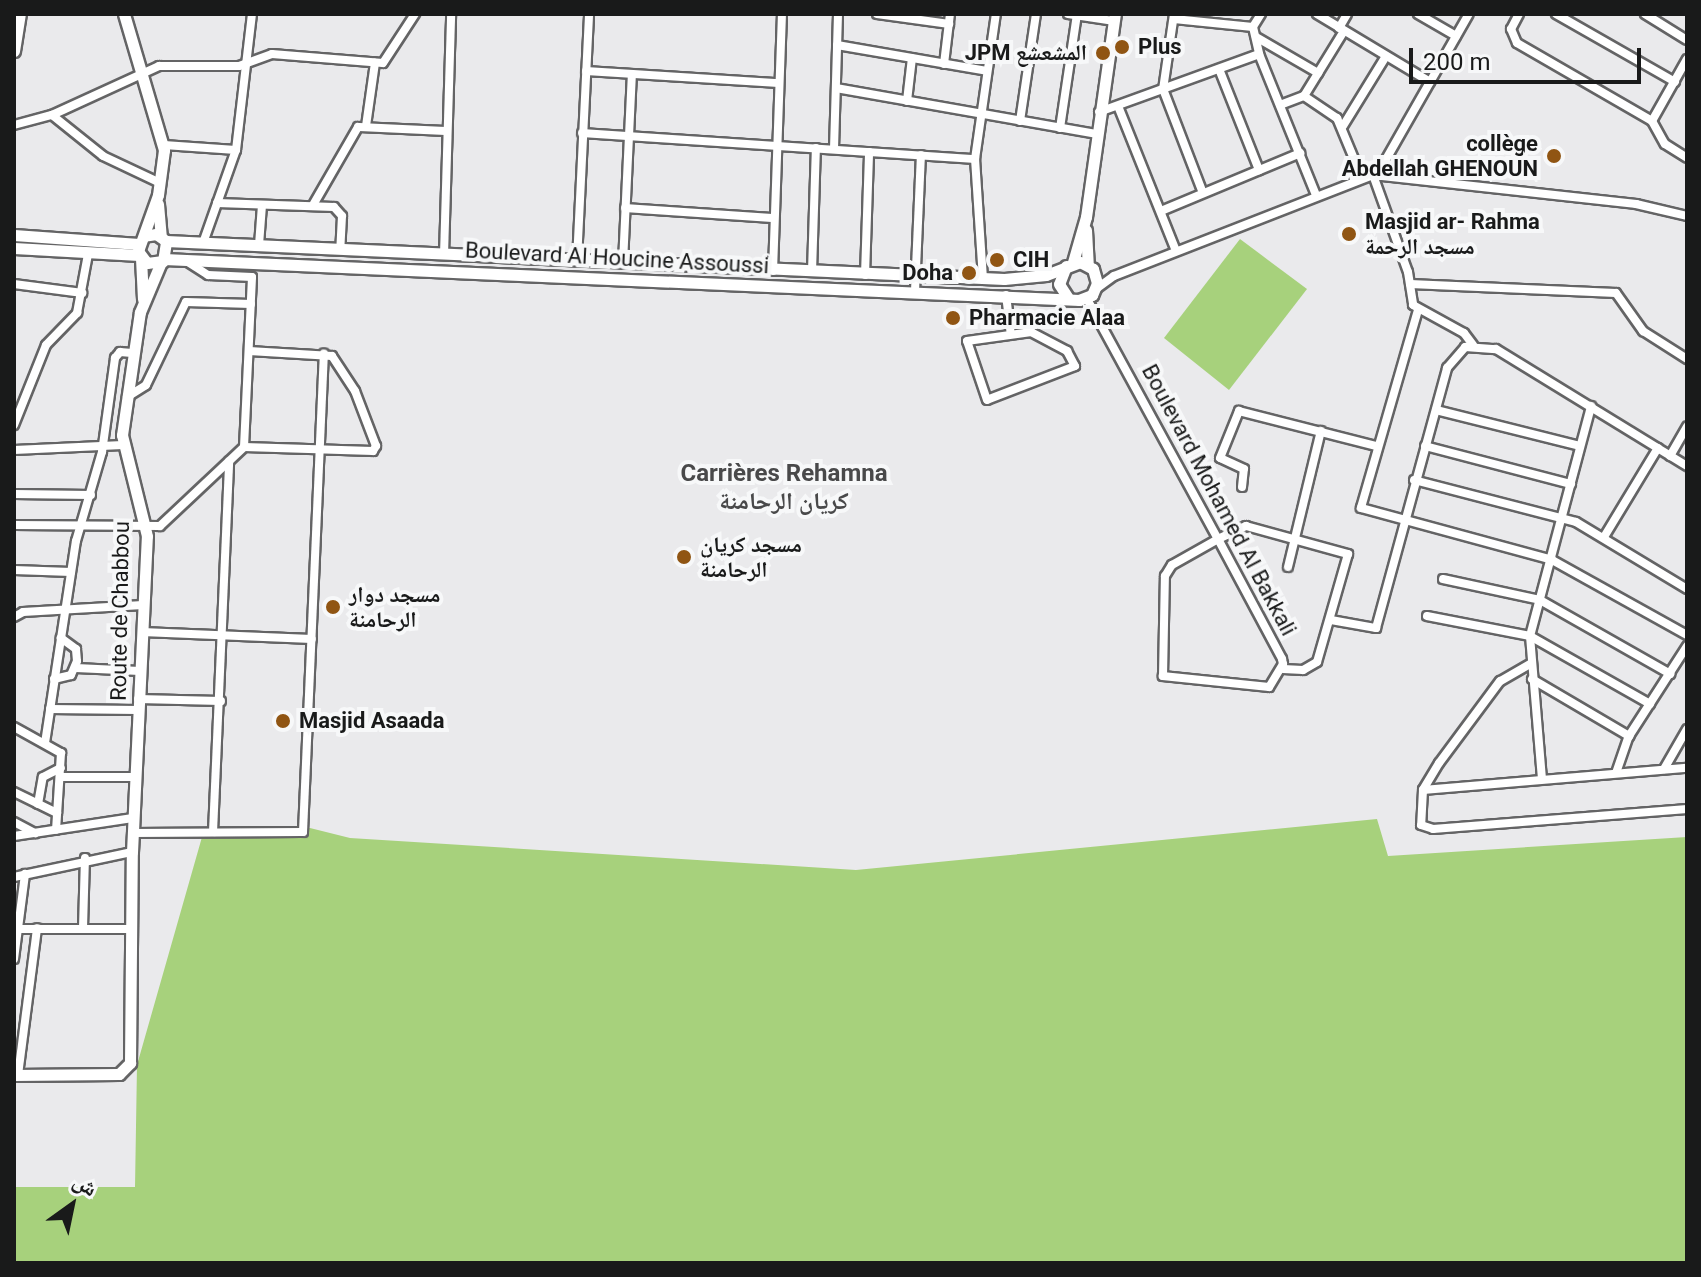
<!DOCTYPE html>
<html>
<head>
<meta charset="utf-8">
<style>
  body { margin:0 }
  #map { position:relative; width:1701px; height:1277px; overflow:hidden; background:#eaeaec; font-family:Roboto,"Noto Naskh Arabic",sans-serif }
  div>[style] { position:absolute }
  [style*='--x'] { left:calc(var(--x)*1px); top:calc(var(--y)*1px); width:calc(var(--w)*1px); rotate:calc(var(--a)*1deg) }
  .green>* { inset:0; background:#a7d17c }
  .roads { filter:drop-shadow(2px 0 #646465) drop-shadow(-2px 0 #646465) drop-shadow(0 2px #646465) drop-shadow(0 -2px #646465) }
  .street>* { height:8px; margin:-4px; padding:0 4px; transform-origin:4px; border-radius:4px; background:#fff }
  .secondary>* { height:11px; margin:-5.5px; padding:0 5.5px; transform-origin:5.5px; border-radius:5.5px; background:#fff }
  .dots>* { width:22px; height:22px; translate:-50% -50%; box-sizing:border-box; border:4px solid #f7f8f9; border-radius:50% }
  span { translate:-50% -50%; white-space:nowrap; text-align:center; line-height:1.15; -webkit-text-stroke:8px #f7f8f9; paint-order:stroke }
  .poi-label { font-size:22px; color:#191a1a; font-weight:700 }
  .left { translate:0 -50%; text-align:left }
  .right { translate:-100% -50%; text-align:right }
  .street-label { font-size:22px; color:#191a1a }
  .neighbourhood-label { font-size:24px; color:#49494a; font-weight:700 }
  .frame { position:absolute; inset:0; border:16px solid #191a1a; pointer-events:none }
  .north { position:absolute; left:32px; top:1165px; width:80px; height:80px; -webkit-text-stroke:6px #f7f8f9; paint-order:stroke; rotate:33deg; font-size:22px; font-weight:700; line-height:32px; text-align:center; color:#191a1a }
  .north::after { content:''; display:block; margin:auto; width:28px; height:36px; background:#191a1a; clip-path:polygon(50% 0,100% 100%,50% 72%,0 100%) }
  .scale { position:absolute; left:1409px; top:48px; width:232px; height:36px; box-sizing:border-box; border:4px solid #191a1a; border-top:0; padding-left:10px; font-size:24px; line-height:28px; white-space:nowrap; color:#191a1a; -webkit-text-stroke:6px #f7f8f9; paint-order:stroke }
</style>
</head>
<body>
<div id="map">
  <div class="green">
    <i style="clip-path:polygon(1240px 239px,1307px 289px,1229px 390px,1164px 338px)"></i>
    <i style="clip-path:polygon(1377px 819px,1388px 856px,1687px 837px,1687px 1263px,14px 1263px,14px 1187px,135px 1187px,137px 1065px,204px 830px,310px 828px,350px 838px,856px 870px)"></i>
  </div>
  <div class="roads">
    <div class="street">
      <i style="--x:877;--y:14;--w:73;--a:7.9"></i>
      <i style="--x:1068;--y:14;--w:47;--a:8.7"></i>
      <i style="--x:1174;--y:14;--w:76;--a:98.3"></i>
      <i style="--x:1163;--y:89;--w:111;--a:69"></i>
      <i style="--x:1261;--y:14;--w:15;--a:122"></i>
      <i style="--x:1253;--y:27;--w:28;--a:77"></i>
      <i style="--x:1259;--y:54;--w:152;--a:68"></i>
      <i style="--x:1317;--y:14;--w:132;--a:31"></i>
      <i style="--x:1418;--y:14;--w:44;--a:30.1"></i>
      <i style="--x:1519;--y:14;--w:17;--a:118"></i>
      <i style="--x:1511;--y:29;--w:15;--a:67"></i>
      <i style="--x:1517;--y:43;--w:156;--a:30"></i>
      <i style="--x:1652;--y:121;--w:26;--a:61"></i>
      <i style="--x:1665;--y:144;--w:26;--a:32"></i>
      <i style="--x:1556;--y:14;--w:137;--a:29.7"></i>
      <i style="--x:1645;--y:14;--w:49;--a:31.8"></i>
      <i style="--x:1174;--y:19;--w:79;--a:5.8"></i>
      <i style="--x:1339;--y:28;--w:16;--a:-60"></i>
      <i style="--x:1256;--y:37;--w:72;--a:30.1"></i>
      <i style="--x:837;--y:45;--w:152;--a:9.8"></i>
      <i style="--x:944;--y:64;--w:50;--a:-83.2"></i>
      <i style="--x:1219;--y:69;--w:109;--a:68.4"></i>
      <i style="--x:586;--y:71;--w:193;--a:3.6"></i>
      <i style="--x:836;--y:88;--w:264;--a:10"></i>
      <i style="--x:1304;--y:96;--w:76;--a:-58.4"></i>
      <i style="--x:907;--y:101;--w:43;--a:-83.4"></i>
      <i style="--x:1280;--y:105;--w:26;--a:-21"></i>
      <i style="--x:1304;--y:96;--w:40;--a:34"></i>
      <i style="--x:1337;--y:118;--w:65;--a:67.4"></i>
      <i style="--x:1118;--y:106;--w:156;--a:68.2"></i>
      <i style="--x:1099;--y:112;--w:170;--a:-19.9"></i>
      <i style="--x:52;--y:115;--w:65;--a:38.8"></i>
      <i style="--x:103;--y:156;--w:63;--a:25.3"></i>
      <i style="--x:1020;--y:121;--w:108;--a:-81.5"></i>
      <i style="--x:1652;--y:121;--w:71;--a:-60.6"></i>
      <i style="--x:14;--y:125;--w:39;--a:-15"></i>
      <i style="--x:52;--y:115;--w:118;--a:-24.6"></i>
      <i style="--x:159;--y:66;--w:80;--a:0"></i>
      <i style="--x:239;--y:66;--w:35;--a:-20"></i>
      <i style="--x:272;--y:54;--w:111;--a:4.6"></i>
      <i style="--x:383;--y:63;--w:59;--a:-56.9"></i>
      <i style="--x:366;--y:126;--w:64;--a:-81.9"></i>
      <i style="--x:1343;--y:126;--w:82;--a:-58.4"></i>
      <i style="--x:1060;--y:128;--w:115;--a:-81.5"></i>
      <i style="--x:582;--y:133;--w:394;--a:3.8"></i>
      <i style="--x:164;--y:145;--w:72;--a:4"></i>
      <i style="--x:834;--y:149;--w:135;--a:-88.3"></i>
      <i style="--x:1373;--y:175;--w:103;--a:70.2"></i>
      <i style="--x:1408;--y:272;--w:33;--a:81"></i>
      <i style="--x:1413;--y:305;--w:58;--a:28.8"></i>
      <i style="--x:1464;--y:333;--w:15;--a:53"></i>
      <i style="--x:1377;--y:175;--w:185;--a:-60.3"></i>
      <i style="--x:217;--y:203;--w:117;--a:2"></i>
      <i style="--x:334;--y:207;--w:12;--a:48"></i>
      <i style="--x:342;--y:216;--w:34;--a:93"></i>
      <i style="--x:313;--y:205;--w:90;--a:-60"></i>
      <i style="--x:358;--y:127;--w:89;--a:2.6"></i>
      <i style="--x:625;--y:208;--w:147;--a:3.9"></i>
      <i style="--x:1161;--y:211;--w:151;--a:-22.6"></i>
      <i style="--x:203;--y:243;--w:99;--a:-70.5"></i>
      <i style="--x:236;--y:150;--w:137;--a:-83.3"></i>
      <i style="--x:259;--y:245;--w:40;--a:-85.7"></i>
      <i style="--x:444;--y:255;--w:241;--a:-88.3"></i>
      <i style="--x:577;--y:261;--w:247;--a:-87.2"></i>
      <i style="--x:623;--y:263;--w:189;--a:-87.3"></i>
      <i style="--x:773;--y:271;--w:257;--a:-88"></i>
      <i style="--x:812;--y:272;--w:124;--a:-88.2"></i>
      <i style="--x:865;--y:275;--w:123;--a:-88.1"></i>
      <i style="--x:983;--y:279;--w:120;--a:-93.8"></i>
      <i style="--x:975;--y:159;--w:147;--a:-81.8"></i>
      <i style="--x:14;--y:284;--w:69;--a:7.5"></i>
      <i style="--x:1410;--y:284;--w:206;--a:2.5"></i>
      <i style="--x:1616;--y:293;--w:47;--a:54.6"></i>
      <i style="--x:1643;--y:331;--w:52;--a:32.5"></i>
      <i style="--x:1096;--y:289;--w:22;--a:-36"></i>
      <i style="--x:1114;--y:276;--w:278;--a:-21.3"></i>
      <i style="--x:1373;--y:175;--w:265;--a:6.3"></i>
      <i style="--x:1636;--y:204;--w:52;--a:13.2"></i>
      <i style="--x:915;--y:291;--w:136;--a:-87.5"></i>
      <i style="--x:1006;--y:295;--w:39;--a:83"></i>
      <i style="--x:1087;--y:299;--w:273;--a:61.4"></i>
      <i style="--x:1218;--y:539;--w:136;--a:61.9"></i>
      <i style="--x:1282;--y:659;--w:5;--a:79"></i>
      <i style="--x:1283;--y:664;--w:27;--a:121"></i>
      <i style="--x:1269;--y:687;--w:107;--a:-174.1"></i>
      <i style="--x:1163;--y:676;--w:100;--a:-88.9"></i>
      <i style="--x:1165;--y:576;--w:13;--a:-58"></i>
      <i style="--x:1172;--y:565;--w:53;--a:-29.5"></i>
      <i style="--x:1218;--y:539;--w:31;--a:-25"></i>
      <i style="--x:1246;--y:526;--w:106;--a:15.4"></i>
      <i style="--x:1348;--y:554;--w:112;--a:106"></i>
      <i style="--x:1317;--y:662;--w:16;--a:150"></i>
      <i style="--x:1303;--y:670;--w:20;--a:-177"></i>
      <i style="--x:1418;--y:310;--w:206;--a:106.1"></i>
      <i style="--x:1361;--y:508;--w:198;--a:15.2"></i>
      <i style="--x:1552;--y:560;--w:154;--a:29.1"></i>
      <i style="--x:1031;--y:332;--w:41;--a:27.8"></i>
      <i style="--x:1067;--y:351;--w:17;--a:62"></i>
      <i style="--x:1075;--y:366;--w:94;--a:158.9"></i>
      <i style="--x:987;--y:400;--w:62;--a:-108.7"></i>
      <i style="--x:967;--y:341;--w:65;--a:-8"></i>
      <i style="--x:127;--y:397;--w:22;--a:-32"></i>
      <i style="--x:146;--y:385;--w:92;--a:-64.3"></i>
      <i style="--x:186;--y:302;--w:65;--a:1.8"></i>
      <i style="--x:1436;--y:410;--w:148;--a:14"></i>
      <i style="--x:14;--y:425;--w:86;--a:-68.2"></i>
      <i style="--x:46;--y:345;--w:45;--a:-45.9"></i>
      <i style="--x:77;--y:313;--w:60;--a:-79.4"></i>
      <i style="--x:1425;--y:446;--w:151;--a:14.6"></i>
      <i style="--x:244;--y:447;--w:129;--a:1.8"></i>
      <i style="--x:373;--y:451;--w:6;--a:-59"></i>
      <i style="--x:376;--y:446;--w:59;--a:-110.9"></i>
      <i style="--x:355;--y:391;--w:42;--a:-123.3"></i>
      <i style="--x:332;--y:356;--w:83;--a:-176.6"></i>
      <i style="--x:14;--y:450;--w:109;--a:-2.6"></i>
      <i style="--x:1670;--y:456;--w:34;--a:-60"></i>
      <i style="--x:1414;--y:480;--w:167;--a:14.5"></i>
      <i style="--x:1576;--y:522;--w:130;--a:31.1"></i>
      <i style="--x:1242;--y:487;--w:18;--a:-84"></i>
      <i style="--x:1244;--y:469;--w:26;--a:-155"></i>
      <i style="--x:1220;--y:458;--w:51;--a:-68"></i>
      <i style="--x:1239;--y:411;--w:141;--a:14.3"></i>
      <i style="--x:14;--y:494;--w:77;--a:0.7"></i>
      <i style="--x:14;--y:525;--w:146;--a:0.4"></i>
      <i style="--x:160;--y:526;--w:115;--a:-43.2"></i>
      <i style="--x:244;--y:447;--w:170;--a:-87.3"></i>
      <i style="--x:252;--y:277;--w:44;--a:-177.4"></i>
      <i style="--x:208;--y:275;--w:27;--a:-147"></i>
      <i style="--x:1604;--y:537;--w:104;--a:-58.8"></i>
      <i style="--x:1288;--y:567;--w:140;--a:-76.4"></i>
      <i style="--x:14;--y:570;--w:57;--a:2"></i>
      <i style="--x:1443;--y:579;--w:99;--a:12.2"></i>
      <i style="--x:1540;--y:600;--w:150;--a:29.6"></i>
      <i style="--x:1427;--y:616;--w:105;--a:11"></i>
      <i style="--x:1530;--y:636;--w:138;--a:29.5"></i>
      <i style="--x:14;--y:617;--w:10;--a:-29"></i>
      <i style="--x:23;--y:612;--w:120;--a:-3.3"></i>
      <i style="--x:1331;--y:620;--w:46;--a:10.1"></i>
      <i style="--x:1376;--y:628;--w:270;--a:-74.7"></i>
      <i style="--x:1447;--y:368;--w:28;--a:-49"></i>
      <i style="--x:1465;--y:347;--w:31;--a:4"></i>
      <i style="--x:1496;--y:349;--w:224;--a:31.5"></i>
      <i style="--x:142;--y:632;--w:170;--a:2.4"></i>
      <i style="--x:1530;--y:664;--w:34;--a:150"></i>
      <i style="--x:1500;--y:681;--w:102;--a:126.6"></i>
      <i style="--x:1439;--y:763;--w:31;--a:121"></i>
      <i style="--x:1423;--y:790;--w:35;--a:93"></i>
      <i style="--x:1421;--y:825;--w:13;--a:18"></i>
      <i style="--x:1433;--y:829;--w:255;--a:-4.5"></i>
      <i style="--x:76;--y:668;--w:64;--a:2.7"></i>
      <i style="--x:54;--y:679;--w:17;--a:-13"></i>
      <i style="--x:71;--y:675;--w:15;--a:-67"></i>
      <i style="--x:77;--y:661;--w:12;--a:-95"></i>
      <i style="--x:76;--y:649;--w:19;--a:-144"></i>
      <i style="--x:1532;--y:679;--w:113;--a:30.4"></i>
      <i style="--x:138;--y:699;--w:83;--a:1.4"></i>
      <i style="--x:50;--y:709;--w:88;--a:0.7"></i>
      <i style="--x:14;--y:727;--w:54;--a:29"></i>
      <i style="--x:61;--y:753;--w:77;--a:93.7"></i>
      <i style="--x:45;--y:743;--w:204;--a:-81.3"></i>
      <i style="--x:76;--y:541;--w:93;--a:-73.7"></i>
      <i style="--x:102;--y:452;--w:95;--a:-82.1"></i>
      <i style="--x:115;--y:358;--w:8;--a:-50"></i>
      <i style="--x:120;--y:352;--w:12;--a:5"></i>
      <i style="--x:1664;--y:769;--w:46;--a:-60.1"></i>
      <i style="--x:1616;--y:773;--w:39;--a:-71"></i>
      <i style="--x:1629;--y:736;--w:107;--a:-57.2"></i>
      <i style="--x:60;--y:777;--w:75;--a:0"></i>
      <i style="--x:1542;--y:779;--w:144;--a:-94.8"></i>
      <i style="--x:1530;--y:636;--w:238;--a:-75.1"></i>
      <i style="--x:1423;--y:790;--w:265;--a:-4.8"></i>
      <i style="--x:14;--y:792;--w:48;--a:26"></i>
      <i style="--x:38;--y:804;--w:27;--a:-80"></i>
      <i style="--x:43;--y:777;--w:20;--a:-27"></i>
      <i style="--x:14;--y:822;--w:24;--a:28"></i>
      <i style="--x:213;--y:832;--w:371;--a:-87.5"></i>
      <i style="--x:133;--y:833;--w:170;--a:-0.3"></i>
      <i style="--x:303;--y:832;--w:479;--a:-87.5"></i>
      <i style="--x:14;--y:836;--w:120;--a:-8.6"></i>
      <i style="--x:14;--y:877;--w:121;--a:-12"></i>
      <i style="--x:83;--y:928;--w:70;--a:-88.4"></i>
      <i style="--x:14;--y:929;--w:116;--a:0"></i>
      <i style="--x:14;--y:959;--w:86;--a:-82.6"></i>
      <i style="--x:18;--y:1075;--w:148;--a:-82.6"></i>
    </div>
    <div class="secondary">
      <i style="--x:124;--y:14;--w:142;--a:73.6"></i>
      <i style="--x:164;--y:150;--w:45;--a:97.6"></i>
      <i style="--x:158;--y:195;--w:59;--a:109.7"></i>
      <i style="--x:138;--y:251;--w:15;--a:53"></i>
      <i style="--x:147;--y:263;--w:16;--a:-7"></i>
      <i style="--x:163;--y:261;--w:20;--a:-81"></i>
      <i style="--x:166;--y:241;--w:12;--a:-145"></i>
      <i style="--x:156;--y:234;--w:12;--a:171"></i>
      <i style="--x:14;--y:51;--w:37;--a:-81"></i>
      <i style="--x:158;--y:204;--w:32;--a:85"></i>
      <i style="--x:1086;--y:230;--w:34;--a:87"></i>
      <i style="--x:14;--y:235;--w:125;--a:4.1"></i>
      <i style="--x:14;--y:248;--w:125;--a:3.2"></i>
      <i style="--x:141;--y:258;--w:41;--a:87.2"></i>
      <i style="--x:164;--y:259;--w:916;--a:2.57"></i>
      <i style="--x:1079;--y:300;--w:14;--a:-21"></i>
      <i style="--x:1092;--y:295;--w:13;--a:-67"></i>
      <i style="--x:1097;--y:283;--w:15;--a:-106"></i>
      <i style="--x:1093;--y:269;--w:15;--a:-152"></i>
      <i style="--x:1080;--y:262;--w:36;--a:159"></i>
      <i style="--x:1046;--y:275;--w:42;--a:174.6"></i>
      <i style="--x:1004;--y:279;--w:839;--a:-177.4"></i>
      <i style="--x:1073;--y:262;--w:47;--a:-73.9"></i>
      <i style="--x:1086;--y:217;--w:205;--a:-81.9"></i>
      <i style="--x:1066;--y:266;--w:19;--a:111"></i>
      <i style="--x:1059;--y:284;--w:17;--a:57"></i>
      <i style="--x:14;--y:1075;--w:105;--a:-0.5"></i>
      <i style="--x:119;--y:1074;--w:16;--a:-45"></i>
      <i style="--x:130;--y:1063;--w:211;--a:-89.5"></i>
      <i style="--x:132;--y:852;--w:316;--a:-87.3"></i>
      <i style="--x:147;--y:536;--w:104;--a:-103.9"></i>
      <i style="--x:122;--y:435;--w:124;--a:-81.7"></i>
      <i style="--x:140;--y:312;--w:54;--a:-67.2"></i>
    </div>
  </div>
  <div class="dots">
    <i style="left:1122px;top:47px;background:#905513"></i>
    <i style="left:1103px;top:53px;background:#905513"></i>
    <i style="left:1554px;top:156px;background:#905513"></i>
    <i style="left:1349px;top:234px;background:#905513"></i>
    <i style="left:997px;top:260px;background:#905513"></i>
    <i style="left:969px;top:273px;background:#905513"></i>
    <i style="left:953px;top:318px;background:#905513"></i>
    <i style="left:684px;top:557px;background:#905513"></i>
    <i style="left:333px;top:607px;background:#905513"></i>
    <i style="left:283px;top:721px;background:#905513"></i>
  </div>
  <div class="poi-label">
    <span class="left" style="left:1138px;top:47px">Plus</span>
    <span class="right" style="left:1087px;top:53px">JPM المشعشع</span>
    <span class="right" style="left:1538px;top:156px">collège<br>Abdellah GHENOUN</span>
    <span class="left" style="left:1365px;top:234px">Masjid ar- Rahma<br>مسجد الرحمة</span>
    <span class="left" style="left:1013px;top:260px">CIH</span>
    <span class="right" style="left:953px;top:273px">Doha</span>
    <span class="left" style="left:969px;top:318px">Pharmacie Alaa</span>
    <span class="left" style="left:700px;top:557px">مسجد كريان<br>الرحامنة</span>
    <span class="left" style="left:349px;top:607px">مسجد دوار<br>الرحامنة</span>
    <span class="left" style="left:299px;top:721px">Masjid Asaada</span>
  </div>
  <div class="street-label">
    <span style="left:617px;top:258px;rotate:3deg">Boulevard Al Houcine Assoussi</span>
    <span style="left:1219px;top:500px;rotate:62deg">Boulevard Mohamed Al Bakkali</span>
    <span style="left:120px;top:611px;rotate:-89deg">Route de Chabbou</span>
  </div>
  <div class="neighbourhood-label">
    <span style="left:784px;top:488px">Carrières Rehamna<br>كريان الرحامنة</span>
  </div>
  <div class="frame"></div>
  <div class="north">ش</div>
  <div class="scale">200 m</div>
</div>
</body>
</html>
